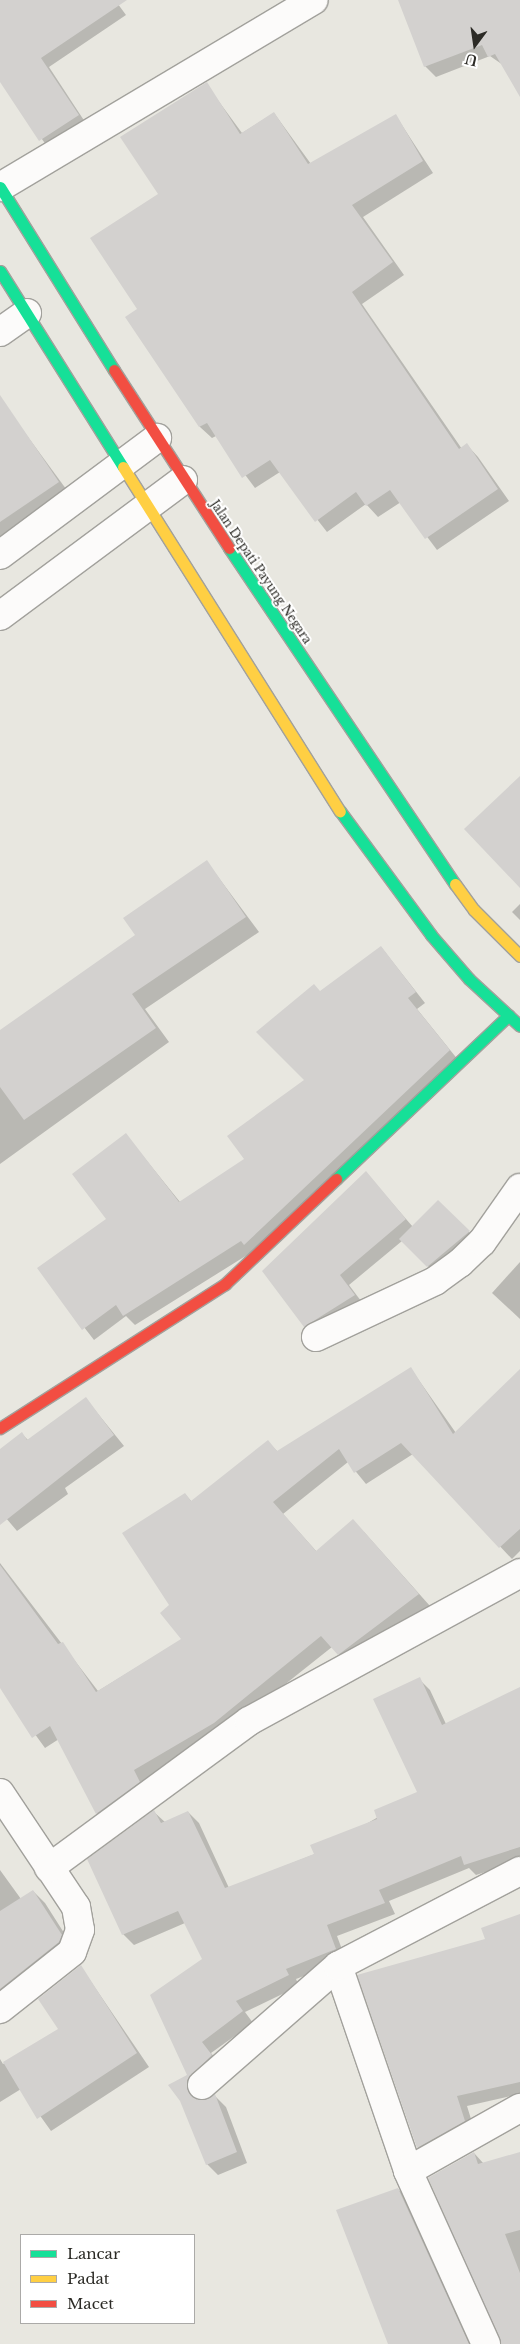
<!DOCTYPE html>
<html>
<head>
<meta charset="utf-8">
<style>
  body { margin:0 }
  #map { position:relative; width:520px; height:2344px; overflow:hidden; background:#e8e7e0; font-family:"Libre Baskerville",serif }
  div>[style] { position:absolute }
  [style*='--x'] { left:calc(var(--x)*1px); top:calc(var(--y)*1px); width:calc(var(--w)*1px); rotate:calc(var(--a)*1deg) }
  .shadow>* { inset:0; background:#0003 }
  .building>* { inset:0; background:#d3d1cf }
  .roads { filter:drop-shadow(1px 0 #a2a19c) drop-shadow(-1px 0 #a2a19c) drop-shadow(0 1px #a2a19c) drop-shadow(0 -1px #a2a19c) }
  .street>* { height:28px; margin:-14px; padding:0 14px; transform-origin:14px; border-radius:14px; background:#fcfbfa }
  .fast>* { height:11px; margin:-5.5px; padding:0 5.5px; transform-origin:5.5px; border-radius:5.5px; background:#16e098 }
  .slow>* { height:11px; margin:-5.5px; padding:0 5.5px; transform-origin:5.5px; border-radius:5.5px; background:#ffcf43 }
  .jam>* { height:11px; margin:-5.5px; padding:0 5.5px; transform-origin:5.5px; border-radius:5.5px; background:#f24e42 }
  span { translate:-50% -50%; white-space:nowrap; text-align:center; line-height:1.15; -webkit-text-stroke:4px #fff; paint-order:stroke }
  .street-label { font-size:12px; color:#2c2b26 }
  .legend { position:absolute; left:20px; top:2234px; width:175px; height:90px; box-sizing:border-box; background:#fff; border:1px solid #abaaa8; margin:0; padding:6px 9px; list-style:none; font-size:15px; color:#2c2b26 }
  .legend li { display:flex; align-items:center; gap:10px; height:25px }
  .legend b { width:25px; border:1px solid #abaaa8 }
  .north { position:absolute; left:450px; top:20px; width:50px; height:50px; -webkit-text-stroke:4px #fff; paint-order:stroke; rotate:194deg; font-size:14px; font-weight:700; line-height:20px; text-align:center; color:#2c2b26 }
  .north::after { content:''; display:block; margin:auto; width:18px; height:22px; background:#2c2b26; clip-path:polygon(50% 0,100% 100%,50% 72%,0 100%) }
</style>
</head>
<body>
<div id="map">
  <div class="shadow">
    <i style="clip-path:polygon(0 0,115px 0,126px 15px,49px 67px,87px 125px,49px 149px,0 80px)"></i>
    <i style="clip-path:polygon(400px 0,520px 0,520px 95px,503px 65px,490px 56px,436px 77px,425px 66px)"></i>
    <i style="clip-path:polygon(206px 84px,242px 133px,274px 113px,311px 164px,396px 116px,433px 173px,363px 217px,404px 275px,362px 304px,462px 449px,467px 445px,478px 457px,509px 501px,437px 550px,401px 502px,378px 517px,366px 504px,327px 532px,280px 472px,255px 488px,216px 436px,212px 438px,200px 427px,127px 317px,139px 310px,160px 195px)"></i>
    <i style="clip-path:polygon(14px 418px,69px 493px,0 549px,0 428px)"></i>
    <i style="clip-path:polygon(207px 862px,259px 932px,145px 1009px,169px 1042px,0 1164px,0 1031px,136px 936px)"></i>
    <i style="clip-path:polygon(520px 904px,520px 920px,512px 912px)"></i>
    <i style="clip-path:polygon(381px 947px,425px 1003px,417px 1009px,459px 1061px,252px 1252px,135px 1325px,126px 1316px,94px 1340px,39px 1269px,108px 1219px,126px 1135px,180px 1202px,246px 1160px,306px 1080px)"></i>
    <i style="clip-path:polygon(366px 1173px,413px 1227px,438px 1201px,480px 1243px,439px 1277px,402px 1241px,349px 1285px,364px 1305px,315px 1336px,264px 1271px)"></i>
    <i style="clip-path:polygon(520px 1262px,520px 1319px,492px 1293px)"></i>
    <i style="clip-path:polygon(411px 1369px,456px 1433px,520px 1371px,520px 1551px,512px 1559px,413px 1454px,366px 1484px,348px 1462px,283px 1514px,317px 1552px,364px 1532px,430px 1606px,350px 1665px,332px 1647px,108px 1825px,97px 1813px,59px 1739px,45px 1748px,0 1686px,0 1563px,98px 1691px,183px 1639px,171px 1606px,185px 1494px,192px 1502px,268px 1442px,278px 1452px)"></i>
    <i style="clip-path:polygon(86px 1399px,124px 1446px,65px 1488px,68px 1494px,17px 1531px,0 1511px,0 1450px,22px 1434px,28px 1440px)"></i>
    <i style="clip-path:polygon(419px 1679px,430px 1690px,446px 1724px,520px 1695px,520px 1861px,476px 1875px,469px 1868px,389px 1901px,395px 1914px,337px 1936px,346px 1960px,296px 1979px,299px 1986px,245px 2012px,253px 2023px,211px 2053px,222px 2067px,197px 2092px,197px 2101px,215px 2096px,226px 2107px,247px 2163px,218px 2175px,207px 2164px,182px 2100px,170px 2086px,188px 2075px,204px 1959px,185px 1923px,134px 1945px,123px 1934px,154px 1812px,166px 1823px,188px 1812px,199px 1823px,229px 1888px,315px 1854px,419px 1793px)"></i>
    <i style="clip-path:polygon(0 1870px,21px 1899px,33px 1891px,45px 1903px,73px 1947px,0 2007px)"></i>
    <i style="clip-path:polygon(520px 1916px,520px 2094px,467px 2106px,475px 2132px,429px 2158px,418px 2148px,486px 1940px)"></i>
    <i style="clip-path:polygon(81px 1967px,149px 2067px,51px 2131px,21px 2089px,0 2102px,0 2059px,3px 2064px,60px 2029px)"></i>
    <i style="clip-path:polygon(474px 2153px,484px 2164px,520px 2154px,520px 2344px,501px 2344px)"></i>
    <i style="clip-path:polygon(398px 2189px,409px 2200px,474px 2344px,390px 2344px)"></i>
  </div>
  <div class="building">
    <i style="clip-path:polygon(0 0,127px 0,41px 58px,79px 115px,39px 141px,0 82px)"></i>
    <i style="clip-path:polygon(398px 0,520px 0,520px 97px,495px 54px,488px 57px,482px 45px,424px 67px)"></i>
    <i style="clip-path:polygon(207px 82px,240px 134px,274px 112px,308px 164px,396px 114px,423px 161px,352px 205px,393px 262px,352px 292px,459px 449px,467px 443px,498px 489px,425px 539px,390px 490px,366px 506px,356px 492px,315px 522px,270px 460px,242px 478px,207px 423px,199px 427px,125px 317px,137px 309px,90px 238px,158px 194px,120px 137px)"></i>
    <i style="clip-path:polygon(0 395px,59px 482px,0 522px)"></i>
    <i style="clip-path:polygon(520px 776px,520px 888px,464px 829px)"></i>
    <i style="clip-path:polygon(207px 860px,246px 917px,132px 994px,156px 1028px,24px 1120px,0 1087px,0 1030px,135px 935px,123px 918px)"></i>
    <i style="clip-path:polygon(381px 946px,416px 992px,408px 998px,450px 1050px,244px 1245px,241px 1241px,123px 1316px,116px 1305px,82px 1330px,37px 1268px,106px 1219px,72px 1174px,126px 1133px,179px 1202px,244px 1159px,227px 1136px,304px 1080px,256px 1032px,314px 984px,320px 991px)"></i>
    <i style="clip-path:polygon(366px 1171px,406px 1219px,340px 1275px,355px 1295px,304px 1327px,262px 1271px)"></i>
    <i style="clip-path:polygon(438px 1200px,470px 1231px,427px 1267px,399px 1239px)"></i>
    <i style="clip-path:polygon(411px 1367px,453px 1434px,520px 1369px,520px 1529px,499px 1548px,401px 1443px,354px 1473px,339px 1449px,273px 1502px,316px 1551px,353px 1519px,419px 1594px,338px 1655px,321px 1636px,214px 1723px,134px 1770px,140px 1782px,96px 1814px,50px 1726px,32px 1738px,0 1688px,0 1565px,58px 1644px,63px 1642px,96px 1692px,181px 1639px,160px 1613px,169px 1605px,122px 1533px,185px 1493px,191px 1501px,268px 1440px,277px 1451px)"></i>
    <i style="clip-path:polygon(86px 1397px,114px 1435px,0 1525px,0 1449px,22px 1432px,27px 1440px)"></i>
    <i style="clip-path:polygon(420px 1677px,442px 1725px,520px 1687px,520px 1847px,464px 1865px,461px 1856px,379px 1890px,385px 1903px,327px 1925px,336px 1949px,286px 1969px,289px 1975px,236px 2001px,243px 2011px,202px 2042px,212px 2055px,187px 2080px,187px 2088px,197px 2100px,215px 2094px,237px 2152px,206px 2165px,180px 2101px,168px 2085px,187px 2075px,150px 1995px,202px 1959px,178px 1911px,122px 1935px,87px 1859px,154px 1810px,161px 1823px,188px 1811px,225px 1888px,314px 1854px,310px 1845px,377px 1819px,374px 1810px,417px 1792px,373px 1699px)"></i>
    <i style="clip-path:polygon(33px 1890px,62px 1935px,59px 1942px,0 1989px,0 1911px)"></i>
    <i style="clip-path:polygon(520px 1914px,520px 2082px,457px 2096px,465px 2121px,417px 2148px,357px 1975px,485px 1939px,481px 1928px)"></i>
    <i style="clip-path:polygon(81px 1965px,137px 2053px,37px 2119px,3px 2062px,58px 2029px,38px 1999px)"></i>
    <i style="clip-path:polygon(474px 2152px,478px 2164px,520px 2152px,520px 2230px,505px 2234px,520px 2273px,520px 2344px,501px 2344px,428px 2178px)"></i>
    <i style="clip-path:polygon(398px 2188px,469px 2344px,388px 2344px,336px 2210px)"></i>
  </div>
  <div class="roads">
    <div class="street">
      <i style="--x:0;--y:187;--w:365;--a:-30.8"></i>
      <i style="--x:0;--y:332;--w:33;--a:-35"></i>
      <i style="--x:0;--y:555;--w:196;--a:-36.7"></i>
      <i style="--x:0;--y:616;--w:228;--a:-36.6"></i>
      <i style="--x:316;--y:1337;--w:132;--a:-25.2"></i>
      <i style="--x:435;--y:1281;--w:31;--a:-36"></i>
      <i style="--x:460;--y:1263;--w:30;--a:-44"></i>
      <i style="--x:482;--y:1242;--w:66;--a:-54.9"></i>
      <i style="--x:0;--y:1793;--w:137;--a:56.3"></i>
      <i style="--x:76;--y:1907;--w:23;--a:80"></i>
      <i style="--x:80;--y:1930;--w:23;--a:110"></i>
      <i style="--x:72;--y:1952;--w:92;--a:141.6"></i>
      <i style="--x:49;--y:1868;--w:248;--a:-36.3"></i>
      <i style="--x:249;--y:1721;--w:309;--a:-28.6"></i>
      <i style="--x:338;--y:1966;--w:217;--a:71.1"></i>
      <i style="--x:202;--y:2085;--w:181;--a:-41.2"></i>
      <i style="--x:338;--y:1966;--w:205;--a:-27.6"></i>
      <i style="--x:486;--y:2344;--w:190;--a:-114.3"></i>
      <i style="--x:408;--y:2171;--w:129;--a:-29.4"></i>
    </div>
    <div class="fast">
      <i style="--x:0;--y:187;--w:216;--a:58.1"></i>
      <i style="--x:0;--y:271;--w:231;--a:57.9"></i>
      <i style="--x:229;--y:548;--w:405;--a:56.1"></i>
      <i style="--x:340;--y:811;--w:154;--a:53.7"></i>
      <i style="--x:431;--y:935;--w:58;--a:49.2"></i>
      <i style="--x:469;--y:979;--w:69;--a:42.7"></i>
      <i style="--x:336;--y:1179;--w:238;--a:-43.5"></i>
    </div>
    <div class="slow">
      <i style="--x:123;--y:467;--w:407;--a:57.8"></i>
      <i style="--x:455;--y:884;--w:32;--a:54"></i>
      <i style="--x:474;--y:910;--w:65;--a:45"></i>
    </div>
    <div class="jam">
      <i style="--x:114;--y:370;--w:212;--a:57.1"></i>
      <i style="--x:0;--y:1428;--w:267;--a:-32.6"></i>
      <i style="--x:225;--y:1284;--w:153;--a:-43.4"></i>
    </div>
  </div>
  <div class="street-label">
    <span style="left:261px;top:572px;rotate:56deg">Jalan Depati Payung Negara</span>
  </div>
  <ul class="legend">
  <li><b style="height:6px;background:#16e098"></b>Lancar</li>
  <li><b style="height:6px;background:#ffcf43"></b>Padat</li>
  <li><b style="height:6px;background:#f24e42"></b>Macet</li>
  </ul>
  <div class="north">U</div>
</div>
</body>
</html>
